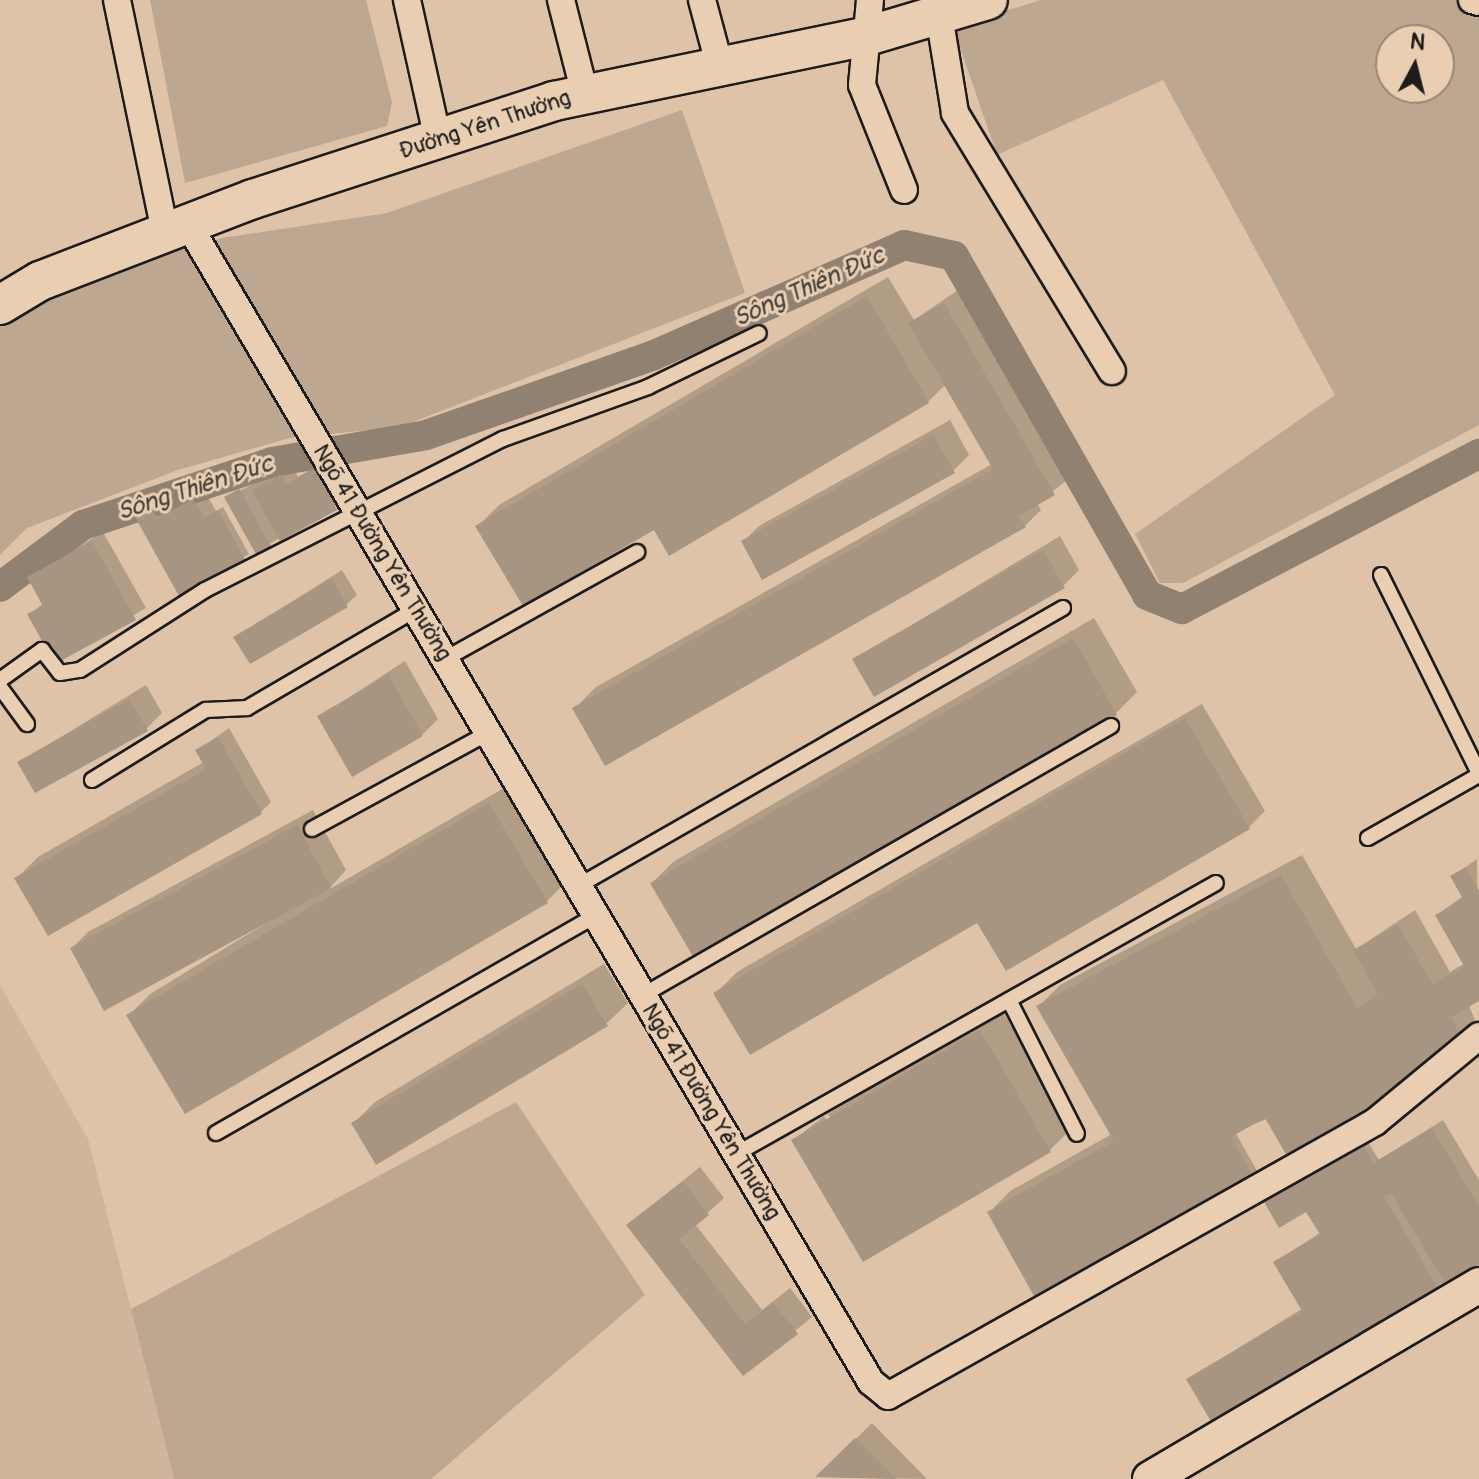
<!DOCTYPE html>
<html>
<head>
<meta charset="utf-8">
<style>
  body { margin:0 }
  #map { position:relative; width:1479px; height:1479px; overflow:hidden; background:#dec3a8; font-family:Pangolin,sans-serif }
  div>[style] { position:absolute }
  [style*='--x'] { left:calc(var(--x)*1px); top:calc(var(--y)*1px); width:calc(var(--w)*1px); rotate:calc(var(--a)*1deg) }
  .built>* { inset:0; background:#ceb59c }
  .green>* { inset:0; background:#bda791 }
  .shadow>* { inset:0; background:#0003 }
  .canal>* { height:30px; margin:-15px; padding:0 15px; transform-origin:15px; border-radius:15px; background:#918171 }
  .building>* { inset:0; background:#a79481 }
  .roads { filter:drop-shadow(2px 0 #1c1c1c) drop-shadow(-2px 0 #1c1c1c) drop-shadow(0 2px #1c1c1c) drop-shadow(0 -2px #1c1c1c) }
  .service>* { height:14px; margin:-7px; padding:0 7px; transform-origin:7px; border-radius:7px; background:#eaceb1 }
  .minor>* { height:26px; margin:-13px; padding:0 13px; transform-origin:13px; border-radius:13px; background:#eaceb1 }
  .tertiary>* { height:34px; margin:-17px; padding:0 17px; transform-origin:17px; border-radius:17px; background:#eaceb1 }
  .secondary>* { height:38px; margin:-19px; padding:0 19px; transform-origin:19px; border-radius:19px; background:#eaceb1 }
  span { translate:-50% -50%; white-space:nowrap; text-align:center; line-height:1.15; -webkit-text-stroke:6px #eaceb1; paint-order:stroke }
  .street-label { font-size:22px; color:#1c1c1c }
  .water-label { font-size:24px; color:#453f3a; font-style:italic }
  .north { position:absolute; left:1375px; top:24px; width:80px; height:80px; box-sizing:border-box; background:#eaceb1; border:2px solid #988775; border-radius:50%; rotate:7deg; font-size:22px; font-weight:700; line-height:32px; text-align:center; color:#1c1c1c }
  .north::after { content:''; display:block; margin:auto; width:28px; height:36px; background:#1c1c1c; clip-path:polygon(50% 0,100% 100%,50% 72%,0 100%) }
</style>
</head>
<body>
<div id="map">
  <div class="built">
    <i style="clip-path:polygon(0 985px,88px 1139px,174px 1479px,0 1479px)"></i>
  </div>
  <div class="green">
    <i style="clip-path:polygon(150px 0,366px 0,392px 102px,387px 126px,185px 183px)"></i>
    <i style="clip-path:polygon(evenodd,1041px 0,1479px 0,1479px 425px,1183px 583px,1160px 583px,1135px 534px,1335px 395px,1163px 80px,997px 155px,953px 27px,1041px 0,1391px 40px,1439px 40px,1439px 88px,1391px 88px,1391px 40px)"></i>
    <i style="clip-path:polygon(682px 110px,745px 293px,400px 427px,290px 438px,178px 470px,27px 528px,0 555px,0 317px,45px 290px,222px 238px,387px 213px)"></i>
    <i style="clip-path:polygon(516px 1102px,645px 1295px,431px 1479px,174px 1479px,131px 1309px)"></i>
  </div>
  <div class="shadow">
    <i style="clip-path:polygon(888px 277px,914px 320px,961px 288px,1070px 478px,1037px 503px,1041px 510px,1025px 526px,575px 708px,596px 687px,992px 464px,946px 384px,928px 402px,654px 527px,478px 526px,499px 505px)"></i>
    <i style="clip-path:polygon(950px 420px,969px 455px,953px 471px,743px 542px,759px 526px)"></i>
    <i style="clip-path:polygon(292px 465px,298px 477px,320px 465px,341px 503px,269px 544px,227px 497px)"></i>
    <i style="clip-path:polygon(204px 490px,216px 511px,223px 507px,249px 554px,180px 593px,138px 517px,162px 499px,169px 511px)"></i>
    <i style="clip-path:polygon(103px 532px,146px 608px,56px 661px,30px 615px,43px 603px,29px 577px)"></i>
    <i style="clip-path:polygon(1060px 536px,1079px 570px,1063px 586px,854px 660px)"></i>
    <i style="clip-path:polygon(342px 570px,357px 595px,346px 605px,236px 637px)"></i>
    <i style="clip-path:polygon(1094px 618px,1137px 692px,1116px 713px,696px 957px,652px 883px,673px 862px)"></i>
    <i style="clip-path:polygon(405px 661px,438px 719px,422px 735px,319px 717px)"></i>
    <i style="clip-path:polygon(146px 685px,162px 713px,146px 729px,20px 762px)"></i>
    <i style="clip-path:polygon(1202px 704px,1265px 811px,1249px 827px,1007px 968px,978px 920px,716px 993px,737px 972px)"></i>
    <i style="clip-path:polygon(229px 728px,271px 802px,261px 812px,17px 878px,38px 857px,204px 762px,198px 750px)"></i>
    <i style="clip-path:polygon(511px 784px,568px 880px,547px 901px,129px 1015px,150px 994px,294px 906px,72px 948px,88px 932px,313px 810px,346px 870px,328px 890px)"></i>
    <i style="clip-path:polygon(1302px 855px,1356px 949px,1415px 910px,1450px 972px,1465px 963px,1437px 915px,1463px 896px,1453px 876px,1477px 859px,1479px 999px,1469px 1005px,1479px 1031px,1235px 1132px,1260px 1176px,989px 1213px,1010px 1191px,1112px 1134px,1039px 1006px,1060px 985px)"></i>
    <i style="clip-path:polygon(604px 964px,628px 1003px,606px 1024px,354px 1123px,375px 1102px)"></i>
    <i style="clip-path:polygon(1002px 1010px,1071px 1129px,1050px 1150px,863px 1259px,794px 1140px,824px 1116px,900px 1237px,828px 1114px)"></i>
    <i style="clip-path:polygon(1443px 1120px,1479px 1180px,1479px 1279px,1189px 1379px,1303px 1308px,1276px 1262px,1321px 1232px,1365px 1137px,1379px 1160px)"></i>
    <i style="clip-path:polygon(700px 1167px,724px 1198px,695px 1224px,762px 1310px,790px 1288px,812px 1317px,743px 1374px,628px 1225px)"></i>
    <i style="clip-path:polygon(872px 1423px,927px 1479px,818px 1477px)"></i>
  </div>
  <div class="canal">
    <i style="--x:0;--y:587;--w:104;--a:-36.8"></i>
    <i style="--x:83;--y:525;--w:199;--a:-18.4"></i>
    <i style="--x:272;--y:462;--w:156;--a:-9.9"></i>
    <i style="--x:426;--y:435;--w:242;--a:-19.3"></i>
    <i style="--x:654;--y:355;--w:273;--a:-23.7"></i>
    <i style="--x:904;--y:245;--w:51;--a:12.4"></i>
    <i style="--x:954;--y:256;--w:390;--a:60.3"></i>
    <i style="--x:1147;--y:595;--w:38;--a:22"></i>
    <i style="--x:1182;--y:609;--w:335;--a:-27.6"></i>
  </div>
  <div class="building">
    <i style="clip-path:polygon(867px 296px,929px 403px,669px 556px,654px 530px,523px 606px,475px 526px)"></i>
    <i style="clip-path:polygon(944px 303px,1055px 495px,1019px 516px,1026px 527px,605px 766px,572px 708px,993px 469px,908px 323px)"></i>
    <i style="clip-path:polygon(933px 435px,955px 473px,762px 580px,741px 541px)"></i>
    <i style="clip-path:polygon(314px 468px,337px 510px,280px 541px,252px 490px,281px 474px,286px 484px)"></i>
    <i style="clip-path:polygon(239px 489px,271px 546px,256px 554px,224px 497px)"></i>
    <i style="clip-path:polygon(193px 499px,204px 518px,218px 510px,245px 560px,179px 596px,135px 517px,152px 508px,157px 518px)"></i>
    <i style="clip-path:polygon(92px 541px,136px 620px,55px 664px,27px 614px,43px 606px,27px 577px)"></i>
    <i style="clip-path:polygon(1043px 550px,1065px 588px,874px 697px,852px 659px)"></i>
    <i style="clip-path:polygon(331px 579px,348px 607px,250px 664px,233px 637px)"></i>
    <i style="clip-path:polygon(1073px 638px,1117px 715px,695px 960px,650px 883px)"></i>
    <i style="clip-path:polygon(388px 675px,423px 736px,352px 777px,317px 716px)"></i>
    <i style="clip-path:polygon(129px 699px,148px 731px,35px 793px,17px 762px)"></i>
    <i style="clip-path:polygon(1185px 718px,1250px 829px,1006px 971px,977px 923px,750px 1055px,713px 993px)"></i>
    <i style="clip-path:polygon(218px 737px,262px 814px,48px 936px,14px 878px,206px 769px,195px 750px)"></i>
    <i style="clip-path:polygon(489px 803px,548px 903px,185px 1114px,126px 1015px)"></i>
    <i style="clip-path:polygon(297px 825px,331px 888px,104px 1011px,70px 948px)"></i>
    <i style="clip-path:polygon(1466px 867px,1479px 891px,1479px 1001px,1451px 1017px,1467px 1045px,1381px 1112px,1291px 1163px,1265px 1118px,1231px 1137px,1256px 1182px,1039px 1305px,987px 1212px,1114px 1141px,1036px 1006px,1281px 875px,1357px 1008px,1378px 995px,1353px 950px,1398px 925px,1433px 985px,1464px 966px,1435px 915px,1463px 899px,1450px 876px)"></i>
    <i style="clip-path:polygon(582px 984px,608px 1026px,376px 1165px,351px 1123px)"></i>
    <i style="clip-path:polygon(980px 1030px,1051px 1152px,863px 1262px,791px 1140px)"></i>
    <i style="clip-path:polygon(1432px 1128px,1479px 1207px,1479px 1281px,1453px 1296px,1391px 1193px,1384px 1197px,1443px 1297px,1216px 1430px,1186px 1379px,1302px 1311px,1273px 1262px,1320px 1234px,1306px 1212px,1279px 1228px,1263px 1200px,1361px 1142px,1373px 1163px)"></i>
    <i style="clip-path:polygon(683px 1181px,709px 1215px,679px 1239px,745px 1324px,773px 1303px,798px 1334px,743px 1376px,626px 1225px)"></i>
    <i style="clip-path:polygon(855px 1438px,896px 1479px,815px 1477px)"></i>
  </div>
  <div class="roads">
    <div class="service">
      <i style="--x:1381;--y:575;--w:221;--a:63.7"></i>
      <i style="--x:445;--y:659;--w:220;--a:-29.1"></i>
      <i style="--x:0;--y:680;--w:52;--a:-35.5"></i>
      <i style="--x:42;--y:650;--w:29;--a:52"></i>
      <i style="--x:60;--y:673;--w:20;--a:-9"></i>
      <i style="--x:80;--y:670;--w:148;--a:-32.6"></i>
      <i style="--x:205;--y:590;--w:334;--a:-26.9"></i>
      <i style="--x:503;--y:439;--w:154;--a:-19.7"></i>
      <i style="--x:648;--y:387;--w:123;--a:-25.9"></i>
      <i style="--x:0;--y:687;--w:46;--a:53.9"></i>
      <i style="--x:92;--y:780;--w:134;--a:-31.6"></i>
      <i style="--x:206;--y:710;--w:41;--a:-2.8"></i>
      <i style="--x:247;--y:708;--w:194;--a:-30.3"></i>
      <i style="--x:312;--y:829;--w:200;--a:-28.6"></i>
      <i style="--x:1368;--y:838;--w:128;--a:-29.6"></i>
      <i style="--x:578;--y:886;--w:559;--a:-29.82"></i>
      <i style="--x:643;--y:995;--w:540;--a:-29.89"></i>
      <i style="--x:1009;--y:1000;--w:150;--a:63.1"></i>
      <i style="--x:216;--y:1133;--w:437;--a:-29.8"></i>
      <i style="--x:736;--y:1154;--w:551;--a:-29.45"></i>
    </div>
    <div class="minor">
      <i style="--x:117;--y:0;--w:241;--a:78.3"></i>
      <i style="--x:407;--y:0;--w:143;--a:77.5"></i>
      <i style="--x:561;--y:0;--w:97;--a:75.7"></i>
      <i style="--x:702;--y:0;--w:69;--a:75"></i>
      <i style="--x:870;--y:0;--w:85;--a:95.4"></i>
      <i style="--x:862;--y:85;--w:113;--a:68.2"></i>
      <i style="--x:1472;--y:0;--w:7;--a:16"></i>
      <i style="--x:939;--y:15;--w:99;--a:80.7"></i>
      <i style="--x:955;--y:113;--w:302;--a:58.7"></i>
      <i style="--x:188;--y:224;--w:1344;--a:59.47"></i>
      <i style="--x:871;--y:1382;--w:22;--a:39"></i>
      <i style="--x:888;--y:1396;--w:559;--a:-29.36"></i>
      <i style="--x:1375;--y:1122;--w:135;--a:-39.6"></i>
    </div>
    <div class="tertiary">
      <i style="--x:1150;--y:1479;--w:382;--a:-30.5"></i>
    </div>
    <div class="secondary">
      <i style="--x:0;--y:305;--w:47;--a:-31"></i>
      <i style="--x:40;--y:281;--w:228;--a:-21.1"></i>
      <i style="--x:253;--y:199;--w:317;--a:-18"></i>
      <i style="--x:554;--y:101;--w:320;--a:-11.7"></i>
      <i style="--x:867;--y:36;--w:126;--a:-16.6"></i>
    </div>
  </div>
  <div class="street-label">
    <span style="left:485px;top:125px;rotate:-18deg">Đường Yên Thường</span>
    <span style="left:382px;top:553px;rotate:59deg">Ngõ 41 Đường Yên Thường</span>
    <span style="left:711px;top:1112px;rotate:59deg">Ngõ 41 Đường Yên Thường</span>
  </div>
  <div class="water-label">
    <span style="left:809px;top:287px;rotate:-24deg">Sông Thiên Đức</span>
    <span style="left:195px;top:488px;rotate:-18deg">Sông Thiên Đức</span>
  </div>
  <div class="north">N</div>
</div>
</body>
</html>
